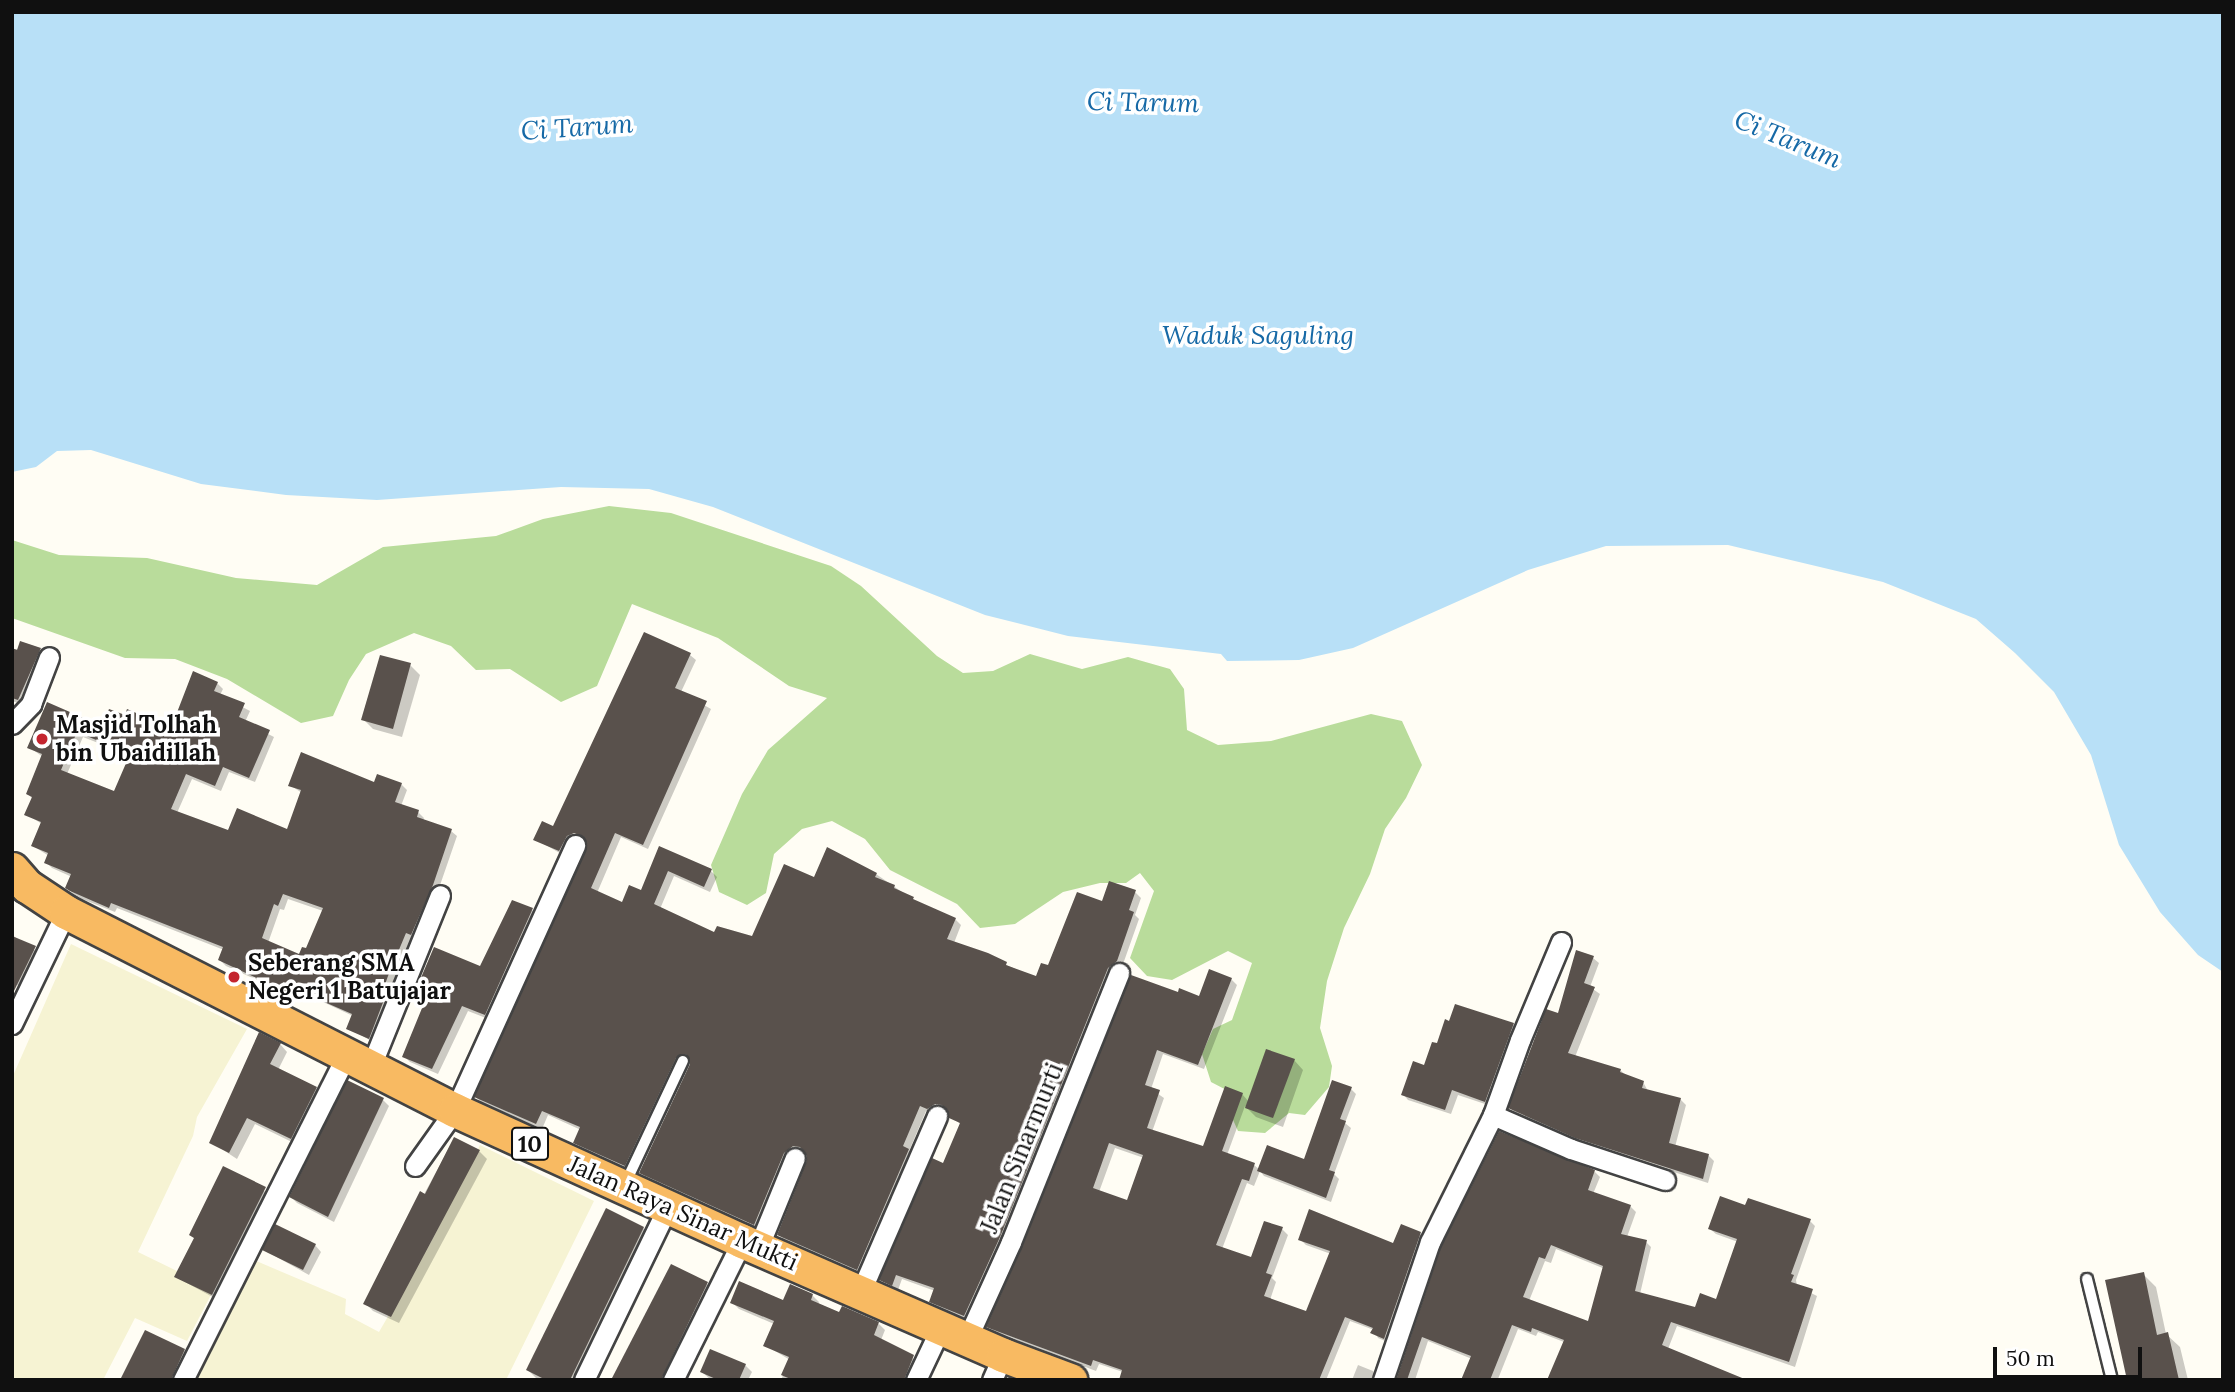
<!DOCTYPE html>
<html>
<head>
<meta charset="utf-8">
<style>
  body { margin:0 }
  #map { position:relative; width:2235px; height:1392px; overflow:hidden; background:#fffdf4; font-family:Lora,serif }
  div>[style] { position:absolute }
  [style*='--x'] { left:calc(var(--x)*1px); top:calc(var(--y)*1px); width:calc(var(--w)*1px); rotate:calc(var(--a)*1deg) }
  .farmland>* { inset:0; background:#f6f3d3 }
  .forest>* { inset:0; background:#b9dc9b }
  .water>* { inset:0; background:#b8e0f7 }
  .shadow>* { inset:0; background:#0003 }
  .building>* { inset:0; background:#59514c }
  .roads { filter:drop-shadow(2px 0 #434343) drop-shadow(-2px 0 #434343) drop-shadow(0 2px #434343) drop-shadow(0 -2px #434343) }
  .service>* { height:10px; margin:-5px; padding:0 5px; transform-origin:5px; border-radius:5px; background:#fff }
  .minor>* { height:19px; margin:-9.5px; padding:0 9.5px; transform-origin:9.5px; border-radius:9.5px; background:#fff }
  .trunk>* { height:33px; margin:-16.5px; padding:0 16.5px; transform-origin:16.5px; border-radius:16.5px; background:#f8ba62 }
  .dots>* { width:19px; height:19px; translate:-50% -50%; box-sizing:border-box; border:4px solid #fff; border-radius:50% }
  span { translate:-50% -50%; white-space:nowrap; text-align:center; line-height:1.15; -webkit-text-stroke:7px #fff; paint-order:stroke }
  .shield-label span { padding:2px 5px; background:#fff; border:2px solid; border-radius:5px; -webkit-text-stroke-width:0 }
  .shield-label { font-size:23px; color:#101010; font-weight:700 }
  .poi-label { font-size:24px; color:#101010; font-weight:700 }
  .left { translate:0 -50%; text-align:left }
  .street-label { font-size:24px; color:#101010 }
  .water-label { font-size:26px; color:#1669a6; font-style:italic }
  .frame { position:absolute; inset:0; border:14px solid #101010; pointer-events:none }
  .scale { position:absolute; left:1993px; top:1347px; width:149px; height:32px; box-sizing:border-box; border:4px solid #101010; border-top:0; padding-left:9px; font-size:21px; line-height:24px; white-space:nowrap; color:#101010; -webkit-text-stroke:5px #fff; paint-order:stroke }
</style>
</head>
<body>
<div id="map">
  <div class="farmland">
    <i style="clip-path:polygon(71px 944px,247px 1029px,197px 1117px,193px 1136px,138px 1252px,214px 1289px,187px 1341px,135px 1318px,103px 1380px,12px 1380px,12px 1078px)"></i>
    <i style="clip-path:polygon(480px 1145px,594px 1201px,506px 1380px,196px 1380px,249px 1258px,346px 1299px,345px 1314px,379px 1332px,431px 1242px)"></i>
  </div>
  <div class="forest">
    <i style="clip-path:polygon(609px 506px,671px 513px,831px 566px,861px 586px,937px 656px,963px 673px,993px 671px,1030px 654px,1082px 669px,1128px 657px,1170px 669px,1184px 689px,1187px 730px,1218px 745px,1271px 741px,1371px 714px,1402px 721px,1422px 765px,1406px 798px,1385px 829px,1370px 874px,1344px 928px,1327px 981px,1320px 1028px,1332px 1066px,1329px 1087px,1305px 1115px,1289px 1113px,1265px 1133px,1238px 1131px,1230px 1113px,1236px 1095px,1211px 1082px,1202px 1054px,1213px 1029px,1232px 1020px,1252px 963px,1228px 951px,1172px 980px,1147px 976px,1130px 958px,1154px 891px,1140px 873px,1126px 883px,1100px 883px,1063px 892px,1015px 924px,980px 928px,957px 904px,890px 870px,865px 839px,832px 821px,802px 829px,774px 854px,766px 893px,747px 905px,719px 892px,711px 865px,742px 794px,768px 750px,827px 698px,789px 686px,718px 638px,632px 604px,597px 686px,561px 702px,510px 669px,476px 670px,451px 646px,414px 633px,366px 654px,349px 680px,333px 716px,301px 723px,227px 679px,175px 659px,125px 658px,12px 618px,12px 540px,59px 555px,147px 558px,236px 578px,317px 585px,383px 547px,496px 536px,543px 519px)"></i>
  </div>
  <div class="water">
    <i style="clip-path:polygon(12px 12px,2223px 12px,2223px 972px,2198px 955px,2160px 912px,2119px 845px,2091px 755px,2054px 692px,2015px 653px,1976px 619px,1883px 582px,1728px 545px,1606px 546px,1528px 570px,1353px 648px,1299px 660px,1227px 661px,1221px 654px,1068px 636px,985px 615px,713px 507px,649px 489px,561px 487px,377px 500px,286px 495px,201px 484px,91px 450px,57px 451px,36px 467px,12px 472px)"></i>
  </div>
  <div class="shadow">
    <i style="clip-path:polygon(12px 649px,40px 650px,46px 656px,24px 705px,12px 701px)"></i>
    <i style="clip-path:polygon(690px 655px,696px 660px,681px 692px,711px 709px,648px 849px,621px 837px,597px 893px,623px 904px,642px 892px,660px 848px,711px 871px,717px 877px,710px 892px,674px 876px,660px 909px,715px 934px,753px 939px,815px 879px,876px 874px,918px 903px,955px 919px,961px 925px,954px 943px,1037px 978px,1103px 903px,1110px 883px,1135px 892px,1141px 898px,1135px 915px,1139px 919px,1122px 967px,970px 1321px,937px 1307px,931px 1301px,935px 1291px,902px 1279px,898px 1290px,881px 1280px,944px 1165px,961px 1125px,947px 1110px,934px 1114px,926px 1111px,909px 1151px,914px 1156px,863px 1275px,784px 1240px,779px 1235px,808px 1163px,806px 1152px,799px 1151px,760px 1230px,646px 1178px,641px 1172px,692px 1064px,690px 1060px,682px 1063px,631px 1171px,581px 1148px,575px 1142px,581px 1130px,548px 1115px,542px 1129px,482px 1103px,476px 1097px,589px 845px,581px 838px,573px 841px,565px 856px,535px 839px,554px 828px)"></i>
    <i style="clip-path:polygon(410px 665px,420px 675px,402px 737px,373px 729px,363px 719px)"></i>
    <i style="clip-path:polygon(evenodd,217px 683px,223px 689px,220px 695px,250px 711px,245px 722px,274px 737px,255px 782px,229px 772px,221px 791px,192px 779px,177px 813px,228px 832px,288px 832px,302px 793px,290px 785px,401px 784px,407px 790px,401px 806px,418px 812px,424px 818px,423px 821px,451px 831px,457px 836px,438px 891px,417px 939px,412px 937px,393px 982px,388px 996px,392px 1000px,375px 1043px,348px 1028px,353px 1016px,289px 986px,286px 993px,226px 966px,220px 960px,224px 950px,117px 908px,115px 912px,77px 897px,67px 888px,72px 877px,52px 868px,46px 862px,49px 856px,33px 846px,42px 824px,26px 814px,33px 799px,28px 794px,43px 757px,29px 747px,48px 705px,103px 728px,172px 730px,217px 683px,83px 737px,131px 756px,115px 793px,67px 774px,83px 737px,217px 683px,288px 899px,323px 911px,307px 950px,300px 956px,268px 943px,280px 909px,284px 910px,288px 899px)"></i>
    <i style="clip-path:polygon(532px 910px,538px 916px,491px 1020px,468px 1011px,438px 1074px,410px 1062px,404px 1056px,429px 994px,419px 986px,481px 968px)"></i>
    <i style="clip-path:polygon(12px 935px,42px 955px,26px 989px,12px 983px)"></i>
    <i style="clip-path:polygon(1593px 958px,1599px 963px,1590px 987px,1600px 994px,1575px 1057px,1620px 1070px,1627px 1076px,1643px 1082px,1648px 1091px,1680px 1099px,1686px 1105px,1675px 1147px,1708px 1155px,1714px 1161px,1708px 1183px,1583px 1143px,1516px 1114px,1510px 1108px)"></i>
    <i style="clip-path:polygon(evenodd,1231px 979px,1237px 985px,1204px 1069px,1163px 1054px,1151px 1089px,1164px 1098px,1152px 1132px,1204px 1148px,1242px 1094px,1249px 1102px,1294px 1060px,1303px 1070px,1283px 1127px,1256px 1117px,1245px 1106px,1227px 1155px,1254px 1165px,1260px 1170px,1305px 1161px,1351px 1089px,1356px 1094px,1345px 1123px,1351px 1128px,1334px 1174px,1339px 1179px,1331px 1202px,1264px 1176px,1260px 1171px,1254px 1186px,1247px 1183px,1222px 1249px,1252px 1259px,1282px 1229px,1288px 1235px,1272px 1278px,1276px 1282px,1270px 1300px,1307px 1313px,1331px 1254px,1306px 1245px,1300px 1239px,1393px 1245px,1420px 1234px,1426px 1239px,1390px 1343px,1378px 1338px,1374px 1330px,1350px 1321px,1326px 1380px,1122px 1380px,1123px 1372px,1099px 1364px,1096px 1371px,994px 1332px,988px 1326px,1179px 994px,1200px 998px,1231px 979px,1115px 1148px,1144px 1158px,1128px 1203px,1099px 1192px,1115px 1148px)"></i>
    <i style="clip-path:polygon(1451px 1023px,1513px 1024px,1519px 1030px,1491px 1106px,1458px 1095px,1451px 1114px,1408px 1100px,1403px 1094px,1425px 1067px)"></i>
    <i style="clip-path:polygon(280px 1044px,287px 1052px,278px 1070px,316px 1088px,323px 1096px,298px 1145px,255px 1124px,237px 1159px,211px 1142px)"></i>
    <i style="clip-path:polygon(383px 1100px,389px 1106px,334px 1222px,297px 1203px,291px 1197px)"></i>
    <i style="clip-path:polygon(454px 1139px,479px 1151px,487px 1159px,399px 1323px,373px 1311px,365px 1303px)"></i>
    <i style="clip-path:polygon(223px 1168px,271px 1195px,218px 1300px,176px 1277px,195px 1239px)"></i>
    <i style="clip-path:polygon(evenodd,1594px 1171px,1600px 1177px,1593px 1194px,1630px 1206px,1636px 1212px,1627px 1237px,1646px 1242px,1651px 1247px,1640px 1294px,1697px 1310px,1718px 1301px,1738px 1242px,1716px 1234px,1710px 1229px,1746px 1207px,1810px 1221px,1815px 1226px,1796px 1280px,1797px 1286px,1817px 1296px,1795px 1367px,1677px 1326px,1668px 1349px,1564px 1342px,1538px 1332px,1536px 1336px,1518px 1329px,1498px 1379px,1500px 1380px,1463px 1380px,1472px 1359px,1428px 1341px,1415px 1380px,1398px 1380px,1443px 1247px,1594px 1171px,1556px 1249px,1605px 1269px,1590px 1323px,1529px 1301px,1545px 1261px,1551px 1263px,1556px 1249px)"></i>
    <i style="clip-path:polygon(643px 1228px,656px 1241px,589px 1380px,538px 1380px,528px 1370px)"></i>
    <i style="clip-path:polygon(315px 1245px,321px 1252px,309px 1275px,264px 1250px)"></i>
    <i style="clip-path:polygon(2143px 1274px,2156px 1287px,2166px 1334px,2180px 1347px,2188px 1380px,2129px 1380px)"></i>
    <i style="clip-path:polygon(707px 1284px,714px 1291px,670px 1380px,614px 1380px)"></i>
    <i style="clip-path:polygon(812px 1295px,819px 1302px,818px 1305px,840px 1314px,878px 1323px,885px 1330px,881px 1340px,920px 1363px,913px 1380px,781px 1380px,790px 1360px,765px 1345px,774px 1324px,739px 1309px,732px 1302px,784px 1302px)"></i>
    <i style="clip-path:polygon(184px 1350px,192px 1359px,181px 1380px,120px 1380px)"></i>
    <i style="clip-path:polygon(745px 1365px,752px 1372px,748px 1380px,711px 1380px,702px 1372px)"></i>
    <i style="clip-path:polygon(1358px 1365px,1373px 1371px,1378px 1380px,1352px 1380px)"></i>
  </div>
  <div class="building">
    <i style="clip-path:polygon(644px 632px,691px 653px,675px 688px,707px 701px,643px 845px,615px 833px,591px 888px,622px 902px,629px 885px,641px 890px,659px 846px,712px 869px,704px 887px,668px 871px,654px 904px,714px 932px,717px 926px,752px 936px,784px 864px,814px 877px,827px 847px,877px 873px,875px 877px,895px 885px,894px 888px,914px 897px,913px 899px,956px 918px,947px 939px,988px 953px,1007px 962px,1006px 965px,1036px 976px,1041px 963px,1048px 965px,1077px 892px,1102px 901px,1109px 881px,1136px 890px,1129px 910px,1134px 912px,1117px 961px,1108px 968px,1000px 1237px,964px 1316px,929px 1302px,934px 1288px,896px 1275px,892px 1286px,879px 1280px,932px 1158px,943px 1163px,960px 1123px,949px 1118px,942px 1105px,935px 1104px,927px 1109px,920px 1106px,903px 1146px,909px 1149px,857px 1270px,777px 1235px,806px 1163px,807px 1156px,800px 1147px,793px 1146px,784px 1153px,754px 1225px,639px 1173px,690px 1064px,686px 1054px,676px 1058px,625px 1166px,573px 1143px,580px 1127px,542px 1111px,536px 1124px,474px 1097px,587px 844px,584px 837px,574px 833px,567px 836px,559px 851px,533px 840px,542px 821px,553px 826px)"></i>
    <i style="clip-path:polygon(20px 641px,41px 648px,18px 700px,12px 698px,12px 648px,17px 650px)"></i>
    <i style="clip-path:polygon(380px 655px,411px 663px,393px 729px,361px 720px)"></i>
    <i style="clip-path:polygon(evenodd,193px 671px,218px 682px,214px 691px,245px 703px,239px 717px,270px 730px,249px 778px,223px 767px,215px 786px,186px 774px,171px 809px,228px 830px,237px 808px,287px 829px,301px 790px,288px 786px,301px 752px,374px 782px,377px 774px,402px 783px,395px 802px,419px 810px,417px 817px,452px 829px,433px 885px,411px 935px,406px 933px,388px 976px,383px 990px,387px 992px,369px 1039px,346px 1029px,352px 1014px,322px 1001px,323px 999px,283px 982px,280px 989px,218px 960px,223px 947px,111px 903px,109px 908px,70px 891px,65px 888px,71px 874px,44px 863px,48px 853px,31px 846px,41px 822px,24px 815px,32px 797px,26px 794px,42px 754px,27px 748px,47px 702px,102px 726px,109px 709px,125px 715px,127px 709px,171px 728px,193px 671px,77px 732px,130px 754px,114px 791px,61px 770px,77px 732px,193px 671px,283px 894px,323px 908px,306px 948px,302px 947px,299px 954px,262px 938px,274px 904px,278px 906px,283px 894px)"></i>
    <i style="clip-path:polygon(512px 900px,533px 908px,485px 1015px,462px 1006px,432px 1069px,402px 1057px,429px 991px,417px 987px,434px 947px,480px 966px)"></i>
    <i style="clip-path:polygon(12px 936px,36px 946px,12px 995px)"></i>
    <i style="clip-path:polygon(1576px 950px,1594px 956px,1584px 983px,1595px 987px,1568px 1053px,1621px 1069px,1620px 1072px,1644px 1081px,1642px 1088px,1681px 1098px,1669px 1143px,1709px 1154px,1703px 1179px,1575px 1138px,1508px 1108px,1546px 1009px,1558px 1013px)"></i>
    <i style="clip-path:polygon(evenodd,1209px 969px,1232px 978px,1198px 1065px,1157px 1050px,1145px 1085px,1160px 1090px,1147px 1128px,1203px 1146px,1225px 1086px,1243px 1093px,1222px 1151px,1255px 1163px,1249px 1181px,1242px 1179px,1216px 1245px,1251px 1257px,1264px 1221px,1283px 1227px,1266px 1273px,1272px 1275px,1264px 1296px,1306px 1311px,1330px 1251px,1298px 1240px,1309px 1209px,1393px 1243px,1401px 1224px,1421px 1232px,1384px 1339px,1370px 1333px,1373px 1328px,1345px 1317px,1319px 1380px,1119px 1380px,1122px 1370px,1093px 1360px,1091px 1366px,986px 1327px,1022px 1247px,1131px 975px,1178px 992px,1179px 988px,1199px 996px,1209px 969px,1109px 1143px,1143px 1155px,1127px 1200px,1093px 1188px,1109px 1143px)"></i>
    <i style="clip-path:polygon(1455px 1004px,1514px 1023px,1485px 1102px,1452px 1090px,1445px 1110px,1401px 1095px,1413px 1061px,1424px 1065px,1432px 1042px,1437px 1043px,1445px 1019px,1449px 1021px)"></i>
    <i style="clip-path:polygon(259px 1032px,281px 1043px,270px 1064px,317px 1087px,291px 1139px,247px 1118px,229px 1153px,209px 1143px)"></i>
    <i style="clip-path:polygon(1266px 1049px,1295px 1059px,1273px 1118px,1245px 1108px)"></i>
    <i style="clip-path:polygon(347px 1080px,384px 1098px,328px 1217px,289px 1197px)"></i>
    <i style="clip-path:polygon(1332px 1080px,1352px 1087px,1340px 1119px,1346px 1121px,1329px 1170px,1335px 1172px,1326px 1198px,1257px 1171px,1267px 1145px,1304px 1159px)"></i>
    <i style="clip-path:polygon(evenodd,1499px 1131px,1595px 1170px,1588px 1190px,1631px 1205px,1621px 1234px,1647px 1240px,1635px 1291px,1695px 1307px,1700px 1293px,1716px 1299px,1737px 1239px,1708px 1229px,1720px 1196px,1745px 1205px,1748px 1198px,1811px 1219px,1791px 1274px,1794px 1275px,1791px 1282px,1813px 1289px,1789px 1362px,1671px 1322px,1662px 1345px,1747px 1380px,1547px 1380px,1564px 1340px,1532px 1328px,1531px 1332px,1512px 1325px,1490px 1380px,1461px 1380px,1471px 1356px,1422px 1337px,1407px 1380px,1396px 1380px,1441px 1247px,1499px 1131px,1551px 1245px,1603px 1266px,1588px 1321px,1523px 1297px,1539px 1257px,1545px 1259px,1551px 1245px)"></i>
    <i style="clip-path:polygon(454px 1137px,480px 1150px,391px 1317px,363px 1304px,420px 1191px,425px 1194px)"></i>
    <i style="clip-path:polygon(223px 1166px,266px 1187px,212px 1295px,174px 1277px,194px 1238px,189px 1235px)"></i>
    <i style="clip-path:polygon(606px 1208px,644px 1227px,570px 1380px,546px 1380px,526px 1370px)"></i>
    <i style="clip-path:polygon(275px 1224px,316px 1244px,303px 1270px,262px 1250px)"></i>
    <i style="clip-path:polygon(671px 1264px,708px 1282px,661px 1380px,611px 1380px)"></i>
    <i style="clip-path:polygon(2144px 1272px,2157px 1335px,2168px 1332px,2179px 1380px,2127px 1380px,2105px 1280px)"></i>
    <i style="clip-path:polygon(739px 1281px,783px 1300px,790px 1284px,813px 1294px,811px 1300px,839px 1312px,842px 1306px,879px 1322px,874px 1335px,914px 1355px,904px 1380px,793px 1380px,781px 1375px,789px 1357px,763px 1346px,774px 1321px,730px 1303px)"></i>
    <i style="clip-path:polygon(145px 1330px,185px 1349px,171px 1380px,120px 1380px)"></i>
    <i style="clip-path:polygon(710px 1349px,746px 1364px,739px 1380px,718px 1380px,700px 1372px)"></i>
  </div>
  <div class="roads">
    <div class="service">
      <i style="--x:625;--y:1184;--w:136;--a:-64.8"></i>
      <i style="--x:2087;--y:1279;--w:104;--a:76.1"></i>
    </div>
    <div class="minor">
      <i style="--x:12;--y:724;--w:28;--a:-46"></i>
      <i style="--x:31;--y:704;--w:50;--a:-69"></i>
      <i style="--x:1561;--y:942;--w:106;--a:112.7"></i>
      <i style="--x:1520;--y:1040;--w:80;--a:109.8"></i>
      <i style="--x:1493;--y:1115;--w:85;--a:23.6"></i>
      <i style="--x:1571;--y:1149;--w:99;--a:18.3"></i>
      <i style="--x:12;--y:1024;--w:124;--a:-64.3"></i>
      <i style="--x:371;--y:1066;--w:184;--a:-68"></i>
      <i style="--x:415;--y:1166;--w:69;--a:-54.5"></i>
      <i style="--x:455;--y:1110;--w:291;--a:-65.6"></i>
      <i style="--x:758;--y:1248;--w:97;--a:-67.7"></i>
      <i style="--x:861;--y:1291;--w:191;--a:-66.5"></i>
      <i style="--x:967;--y:1339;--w:107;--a:-65.6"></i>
      <i style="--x:1011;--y:1242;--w:290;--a:-68.1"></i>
      <i style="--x:183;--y:1380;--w:365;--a:-63.3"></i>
      <i style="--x:584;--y:1380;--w:191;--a:-64.2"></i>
      <i style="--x:673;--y:1380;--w:155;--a:-63.6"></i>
      <i style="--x:916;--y:1380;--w:59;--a:-64.7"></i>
      <i style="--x:992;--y:1380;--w:27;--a:-66"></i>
      <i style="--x:1383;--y:1380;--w:146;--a:-71.2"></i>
      <i style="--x:1430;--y:1242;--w:142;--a:-63.6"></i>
    </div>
    <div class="trunk">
      <i style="--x:12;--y:869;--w:23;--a:49"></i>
      <i style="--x:27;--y:886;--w:47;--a:33.7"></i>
      <i style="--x:66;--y:912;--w:436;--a:27"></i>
      <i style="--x:455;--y:1110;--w:315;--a:24.5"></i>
      <i style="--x:742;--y:1241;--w:285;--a:23.6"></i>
      <i style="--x:1003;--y:1355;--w:72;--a:20.5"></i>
    </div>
  </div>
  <div class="dots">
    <i style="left:42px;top:739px;background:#c4252f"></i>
    <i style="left:234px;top:977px;background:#c4252f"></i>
  </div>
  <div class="shield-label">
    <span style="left:530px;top:1144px">10</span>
  </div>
  <div class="poi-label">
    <span class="left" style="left:56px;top:739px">Masjid Tolhah<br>bin Ubaidillah</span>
    <span class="left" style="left:248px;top:977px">Seberang SMA<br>Negeri 1 Batujajar</span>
  </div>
  <div class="street-label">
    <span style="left:1022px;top:1148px;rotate:-68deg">Jalan Sinarmurti</span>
    <span style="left:683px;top:1213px;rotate:24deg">Jalan Raya Sinar Mukti</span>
  </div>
  <div class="water-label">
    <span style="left:1143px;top:102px;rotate:1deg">Ci Tarum</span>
    <span style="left:577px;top:127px;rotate:-4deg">Ci Tarum</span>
    <span style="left:1788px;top:139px;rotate:22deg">Ci Tarum</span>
    <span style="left:1258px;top:335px">Waduk Saguling</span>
  </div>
  <div class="frame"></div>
  <div class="scale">50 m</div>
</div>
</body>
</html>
